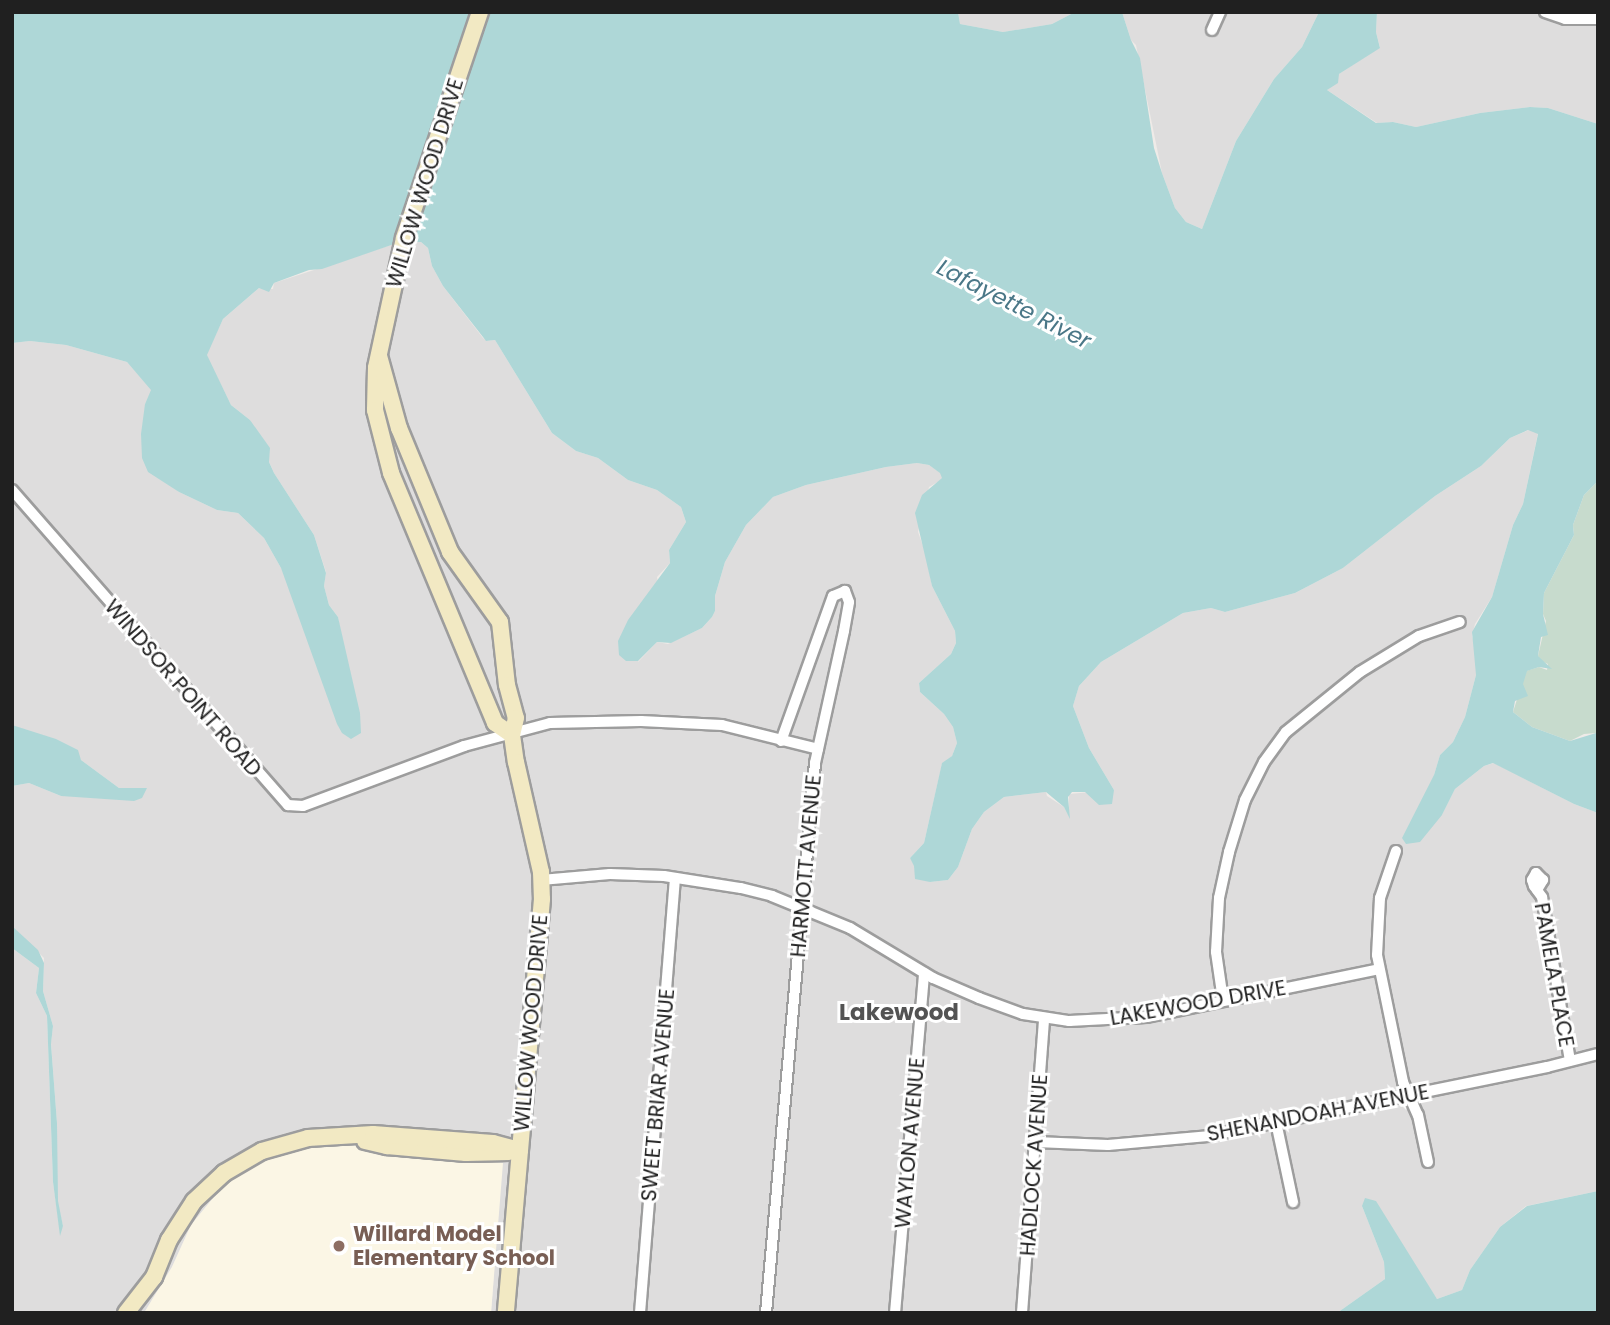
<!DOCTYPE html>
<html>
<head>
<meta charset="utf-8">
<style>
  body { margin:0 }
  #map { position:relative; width:1610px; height:1325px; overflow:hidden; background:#efebe8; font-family:Poppins,sans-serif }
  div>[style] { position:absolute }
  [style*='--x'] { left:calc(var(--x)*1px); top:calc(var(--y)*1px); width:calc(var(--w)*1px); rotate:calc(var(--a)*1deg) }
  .residential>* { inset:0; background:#dedddd }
  .education>* { inset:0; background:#fbf6e5 }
  .wetland>* { inset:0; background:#c7dbcd }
  .water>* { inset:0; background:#aed7d7 }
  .roads { filter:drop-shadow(2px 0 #9d9d9d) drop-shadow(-2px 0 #9d9d9d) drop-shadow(0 2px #9d9d9d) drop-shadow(0 -2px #9d9d9d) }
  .street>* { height:10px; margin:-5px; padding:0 5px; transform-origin:5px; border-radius:5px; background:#fff }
  .secondary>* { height:16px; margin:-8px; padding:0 8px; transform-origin:8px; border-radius:8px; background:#f2e9c3 }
  .dots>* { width:19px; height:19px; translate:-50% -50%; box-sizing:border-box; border:4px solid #fff; border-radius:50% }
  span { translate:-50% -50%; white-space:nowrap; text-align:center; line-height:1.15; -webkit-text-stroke:6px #fff; paint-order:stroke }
  .street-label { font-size:21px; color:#202020 }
  .education-label { font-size:21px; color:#785e54; font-weight:700 }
  .left { translate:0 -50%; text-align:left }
  .water-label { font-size:23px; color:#4a7787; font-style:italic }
  .neighbourhood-label { font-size:23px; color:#535353; font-weight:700 }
  .frame { position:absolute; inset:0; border:14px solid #202020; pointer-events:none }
</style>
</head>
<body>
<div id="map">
  <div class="residential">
    <i style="clip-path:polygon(958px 12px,1075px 12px,1052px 24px,1003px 32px,960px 24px)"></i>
    <i style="clip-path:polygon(1122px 12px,1319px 12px,1302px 47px,1274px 79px,1236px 141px,1202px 229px,1186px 222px,1175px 208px,1162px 173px,1136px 45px,1131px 40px)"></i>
    <i style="clip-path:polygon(1377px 12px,1598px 12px,1598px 124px,1548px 108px,1530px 107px,1480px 113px,1416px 127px,1393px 122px,1377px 123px,1327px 90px,1339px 74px,1380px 47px,1376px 32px)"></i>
    <i style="clip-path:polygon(400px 242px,421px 242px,428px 248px,432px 266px,443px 286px,483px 338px,487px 341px,495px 340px,552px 433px,576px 451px,598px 458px,628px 480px,657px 490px,681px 507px,686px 522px,669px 550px,670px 563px,657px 577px,658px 583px,652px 588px,638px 662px,657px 642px,668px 644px,702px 628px,712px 617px,715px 611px,715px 596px,725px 562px,746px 525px,773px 497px,806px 485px,886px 467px,917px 463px,929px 465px,941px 473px,943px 479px,929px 487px,918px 532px,926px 554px,932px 586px,955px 631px,956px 643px,951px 654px,919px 683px,920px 692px,944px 714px,953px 727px,957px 743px,952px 756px,942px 764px,924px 843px,910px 858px,930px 882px,948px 880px,958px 867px,972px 829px,984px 812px,1004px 797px,1046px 792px,1047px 796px,1064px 807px,1069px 816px,1069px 794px,1114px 790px,1089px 748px,1073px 706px,1079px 686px,1101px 662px,1183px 613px,1211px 608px,1225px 612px,1295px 593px,1343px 568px,1435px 496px,1481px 466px,1510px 438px,1529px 430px,1536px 431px,1538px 433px,1523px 504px,1513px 525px,1492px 597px,1475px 624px,1472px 636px,1476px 651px,1476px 675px,1465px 717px,1453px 742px,1440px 755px,1434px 775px,1442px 815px,1455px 789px,1484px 766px,1494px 763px,1574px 804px,1598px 813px,1598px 1191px,1526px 1206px,1500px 1227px,1470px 1270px,1462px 1290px,1437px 1299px,1409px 1259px,1362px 1206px,1384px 1262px,1385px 1279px,1337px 1313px,491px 1313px,502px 1163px,246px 1168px,218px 1192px,191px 1225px,172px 1267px,144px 1313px,12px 1313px,12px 948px,39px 968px,36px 993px,47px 1016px,53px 1182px,60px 1231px,63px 1226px,57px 1201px,57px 1123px,51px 1043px,53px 1026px,43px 991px,44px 958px,12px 926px,12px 786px,29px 783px,61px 796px,146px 788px,119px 788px,81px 760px,12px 725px,12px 343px,30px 341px,66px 345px,127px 362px,152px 390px,145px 404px,154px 474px,179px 492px,217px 510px,238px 513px,264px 538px,281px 568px,345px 661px,338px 617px,329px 605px,324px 586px,326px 572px,314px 535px,274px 473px,250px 420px,231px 405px,206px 355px,223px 319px,259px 288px,273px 289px,274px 283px)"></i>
  </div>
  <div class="education">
    <i style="clip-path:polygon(339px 1144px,503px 1163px,491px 1313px,144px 1313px,172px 1267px,191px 1225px,218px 1192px,246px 1168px,292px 1151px)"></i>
  </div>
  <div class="wetland">
    <i style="clip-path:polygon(1598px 481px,1598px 736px,1596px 733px,1584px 734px,1570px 741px,1532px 727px,1513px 712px,1526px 671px,1539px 667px,1547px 670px,1548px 664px,1539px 660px,1538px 656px,1546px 621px,1543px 614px,1544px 593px,1574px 535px,1573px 525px,1584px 495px)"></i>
  </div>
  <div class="water">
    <i style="clip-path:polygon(12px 12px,958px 12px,960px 24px,1003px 32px,1052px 24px,1075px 12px,1122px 12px,1131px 40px,1140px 58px,1154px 148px,1162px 173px,1175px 208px,1186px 222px,1202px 229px,1236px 141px,1274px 79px,1302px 47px,1319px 12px,1377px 12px,1376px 32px,1380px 48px,1339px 74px,1338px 83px,1327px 90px,1376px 123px,1393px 122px,1416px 127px,1480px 113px,1530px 107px,1548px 108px,1598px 124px,1598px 481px,1584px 495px,1573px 525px,1574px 535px,1544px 593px,1543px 614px,1548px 635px,1541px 637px,1538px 656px,1552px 669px,1539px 667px,1527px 671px,1523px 684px,1528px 696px,1515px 701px,1513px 712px,1532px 727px,1570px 741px,1596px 733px,1598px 813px,1574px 804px,1493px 763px,1484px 766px,1455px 789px,1442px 815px,1420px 842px,1406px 844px,1402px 838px,1434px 775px,1440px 755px,1453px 742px,1465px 717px,1476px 675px,1472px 632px,1492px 597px,1513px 525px,1523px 504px,1538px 434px,1528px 430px,1510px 438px,1481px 466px,1435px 496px,1343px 568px,1295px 593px,1225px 612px,1211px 608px,1183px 613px,1101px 662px,1079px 686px,1073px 706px,1089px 748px,1114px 790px,1112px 804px,1099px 805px,1085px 792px,1072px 792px,1068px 797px,1070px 819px,1064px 807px,1046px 792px,1004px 797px,984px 812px,972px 829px,958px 867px,948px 880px,930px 882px,915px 879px,914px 866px,910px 858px,924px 843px,942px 763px,952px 756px,957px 743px,953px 727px,944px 714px,920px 692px,919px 683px,951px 654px,956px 643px,955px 631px,932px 586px,915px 513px,922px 495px,942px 478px,940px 473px,929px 465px,917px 463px,886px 467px,806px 485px,773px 497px,746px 525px,725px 562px,715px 596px,715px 611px,712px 617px,702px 628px,671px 643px,657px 642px,638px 661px,626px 661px,619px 655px,618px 641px,628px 620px,670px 563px,669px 550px,686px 522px,681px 507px,657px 490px,628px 480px,598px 458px,576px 451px,552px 433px,495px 340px,486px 341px,483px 337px,443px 286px,432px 266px,428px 248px,421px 242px,400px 242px,322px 269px,309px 270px,274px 283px,269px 292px,259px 288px,223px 319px,207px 355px,231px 405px,250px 420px,270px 448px,269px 462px,274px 473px,314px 535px,326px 573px,324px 586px,329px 605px,338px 617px,360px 713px,361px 733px,351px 739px,342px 733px,337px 724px,281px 568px,264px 538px,238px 513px,217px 510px,179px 492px,148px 472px,142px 458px,141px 434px,145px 404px,151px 390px,127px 362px,66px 345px,30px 341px,12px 343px)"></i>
    <i style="clip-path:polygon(12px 725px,56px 739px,78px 750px,81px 760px,119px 788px,147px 788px,142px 798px,134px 801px,61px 796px,29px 783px,12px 786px)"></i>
    <i style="clip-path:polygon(12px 926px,38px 950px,44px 963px,43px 991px,53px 1026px,51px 1044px,57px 1123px,58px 1201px,63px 1226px,60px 1236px,53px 1182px,47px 1016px,36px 993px,39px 968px,12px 948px)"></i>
    <i style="clip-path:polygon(1598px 1191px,1598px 1313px,1337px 1313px,1385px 1279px,1384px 1262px,1362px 1206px,1365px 1198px,1376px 1201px,1437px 1299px,1462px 1290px,1470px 1270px,1500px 1227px,1527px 1206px)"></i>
  </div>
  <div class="roads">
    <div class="street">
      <i style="--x:1545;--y:12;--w:21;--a:19"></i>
      <i style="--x:1565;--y:19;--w:33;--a:0"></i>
      <i style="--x:1212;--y:30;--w:20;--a:-66"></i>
      <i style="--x:12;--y:490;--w:419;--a:48.8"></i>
      <i style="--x:288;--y:805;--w:15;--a:4"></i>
      <i style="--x:303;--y:806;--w:172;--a:-20.4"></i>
      <i style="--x:464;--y:746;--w:89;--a:-15"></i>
      <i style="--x:550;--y:723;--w:91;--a:-1.3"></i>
      <i style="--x:641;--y:721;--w:81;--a:2.8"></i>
      <i style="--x:722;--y:725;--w:99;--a:14"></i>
      <i style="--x:1396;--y:851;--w:50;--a:108.8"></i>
      <i style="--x:1380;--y:898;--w:57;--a:93"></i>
      <i style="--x:1377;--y:955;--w:130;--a:78.4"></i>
      <i style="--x:1403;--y:1082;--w:36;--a:66"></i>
      <i style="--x:1418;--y:1115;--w:48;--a:78"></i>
      <i style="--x:541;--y:880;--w:69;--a:-5"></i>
      <i style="--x:610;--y:874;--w:54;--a:2.1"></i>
      <i style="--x:664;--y:876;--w:78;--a:8.9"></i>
      <i style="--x:741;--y:888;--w:32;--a:14"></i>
      <i style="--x:772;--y:896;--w:84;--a:22.3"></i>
      <i style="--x:850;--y:928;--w:97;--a:31.1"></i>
      <i style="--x:933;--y:978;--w:50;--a:23.5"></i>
      <i style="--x:979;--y:998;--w:47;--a:20"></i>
      <i style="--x:1023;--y:1014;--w:47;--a:8.7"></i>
      <i style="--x:1069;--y:1021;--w:77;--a:-3"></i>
      <i style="--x:1146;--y:1017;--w:238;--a:-11.6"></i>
      <i style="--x:1537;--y:890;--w:12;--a:-59"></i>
      <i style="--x:1543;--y:880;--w:10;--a:-135"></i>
      <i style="--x:1536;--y:873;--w:8;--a:120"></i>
      <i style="--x:1532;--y:880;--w:6;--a:72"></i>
      <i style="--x:1534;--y:886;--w:14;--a:54"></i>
      <i style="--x:1542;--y:897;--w:166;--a:80.3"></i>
      <i style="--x:1223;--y:1000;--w:49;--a:-98.3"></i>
      <i style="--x:1216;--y:952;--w:54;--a:-86.8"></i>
      <i style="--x:1219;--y:898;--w:47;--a:-77.7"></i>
      <i style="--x:1229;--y:852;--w:54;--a:-72.9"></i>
      <i style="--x:1245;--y:800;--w:42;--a:-63.4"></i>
      <i style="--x:1264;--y:762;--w:37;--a:-54"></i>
      <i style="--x:1286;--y:732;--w:95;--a:-39"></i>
      <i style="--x:1360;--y:672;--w:69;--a:-31.4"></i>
      <i style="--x:1419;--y:636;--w:43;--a:-18.9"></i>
      <i style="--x:1276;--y:1122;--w:82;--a:78"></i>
      <i style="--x:1036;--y:1142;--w:72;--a:2.4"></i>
      <i style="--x:1108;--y:1145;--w:100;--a:-5.1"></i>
      <i style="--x:1208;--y:1136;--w:346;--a:-11.5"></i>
      <i style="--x:1547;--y:1067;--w:53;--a:-14.3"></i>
      <i style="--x:640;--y:1313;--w:436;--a:-85.4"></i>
      <i style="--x:766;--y:1313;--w:552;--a:-84.91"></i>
      <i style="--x:815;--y:763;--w:135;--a:-77.6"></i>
      <i style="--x:844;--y:631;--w:29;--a:-80"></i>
      <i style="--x:849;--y:602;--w:12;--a:-110"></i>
      <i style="--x:845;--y:591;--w:13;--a:157"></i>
      <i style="--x:833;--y:596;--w:154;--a:109.7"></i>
      <i style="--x:895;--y:1313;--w:341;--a:-85.1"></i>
      <i style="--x:1022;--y:1313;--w:296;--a:-85.7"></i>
    </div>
    <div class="secondary">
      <i style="--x:480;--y:12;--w:238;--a:108.6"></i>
      <i style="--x:404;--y:238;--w:133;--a:102.2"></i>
      <i style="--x:376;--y:368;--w:42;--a:91.4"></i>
      <i style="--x:375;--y:410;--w:65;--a:75.7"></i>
      <i style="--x:391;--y:473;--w:271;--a:67.4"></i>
      <i style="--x:495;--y:723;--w:21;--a:35"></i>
      <i style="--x:379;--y:356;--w:75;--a:74.5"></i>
      <i style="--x:399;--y:428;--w:134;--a:67.6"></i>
      <i style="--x:450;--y:552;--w:86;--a:54.5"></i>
      <i style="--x:500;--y:622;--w:63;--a:83.7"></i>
      <i style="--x:507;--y:685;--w:34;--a:75"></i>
      <i style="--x:516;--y:718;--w:17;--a:103"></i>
      <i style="--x:512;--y:735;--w:27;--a:82"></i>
      <i style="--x:516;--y:762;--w:113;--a:77.2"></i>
      <i style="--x:541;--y:872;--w:27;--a:88"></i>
      <i style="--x:542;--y:899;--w:416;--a:95"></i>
      <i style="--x:365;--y:1141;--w:23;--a:13"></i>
      <i style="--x:387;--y:1146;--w:79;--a:5.1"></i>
      <i style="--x:466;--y:1153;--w:43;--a:-1.3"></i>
      <i style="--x:126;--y:1313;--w:46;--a:-52.1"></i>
      <i style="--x:154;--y:1277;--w:40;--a:-68"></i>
      <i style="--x:169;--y:1240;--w:46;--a:-57.3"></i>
      <i style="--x:194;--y:1201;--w:41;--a:-43"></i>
      <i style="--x:224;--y:1173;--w:44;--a:-30.1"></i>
      <i style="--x:262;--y:1151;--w:48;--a:-15.8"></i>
      <i style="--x:308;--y:1138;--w:65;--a:-3.5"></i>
      <i style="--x:373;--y:1134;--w:120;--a:4.3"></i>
      <i style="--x:493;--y:1143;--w:28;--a:15"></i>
    </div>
  </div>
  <div class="dots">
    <i style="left:339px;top:1246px;background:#8d6e63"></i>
  </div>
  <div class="street-label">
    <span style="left:425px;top:183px;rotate:-73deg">WILLOW WOOD DRIVE</span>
    <span style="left:183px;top:688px;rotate:49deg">WINDSOR POINT ROAD</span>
    <span style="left:806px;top:866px;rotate:-85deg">HARMOTT AVENUE</span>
    <span style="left:1554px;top:975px;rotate:80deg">PAMELA PLACE</span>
    <span style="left:1198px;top:1003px;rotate:-10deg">LAKEWOOD DRIVE</span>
    <span style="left:531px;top:1023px;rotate:-85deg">WILLOW WOOD DRIVE</span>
    <span style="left:658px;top:1095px;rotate:-85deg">SWEET BRIAR AVENUE</span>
    <span style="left:1318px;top:1113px;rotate:-11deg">SHENANDOAH AVENUE</span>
    <span style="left:910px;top:1143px;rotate:-85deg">WAYLON AVENUE</span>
    <span style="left:1034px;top:1165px;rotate:-86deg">HADLOCK AVENUE</span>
  </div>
  <div class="education-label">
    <span class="left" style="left:353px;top:1246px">Willard Model<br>Elementary School</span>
  </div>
  <div class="water-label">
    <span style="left:1014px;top:304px;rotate:27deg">Lafayette River</span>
  </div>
  <div class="neighbourhood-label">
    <span style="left:899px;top:1012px">Lakewood</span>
  </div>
  <div class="frame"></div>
</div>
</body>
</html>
